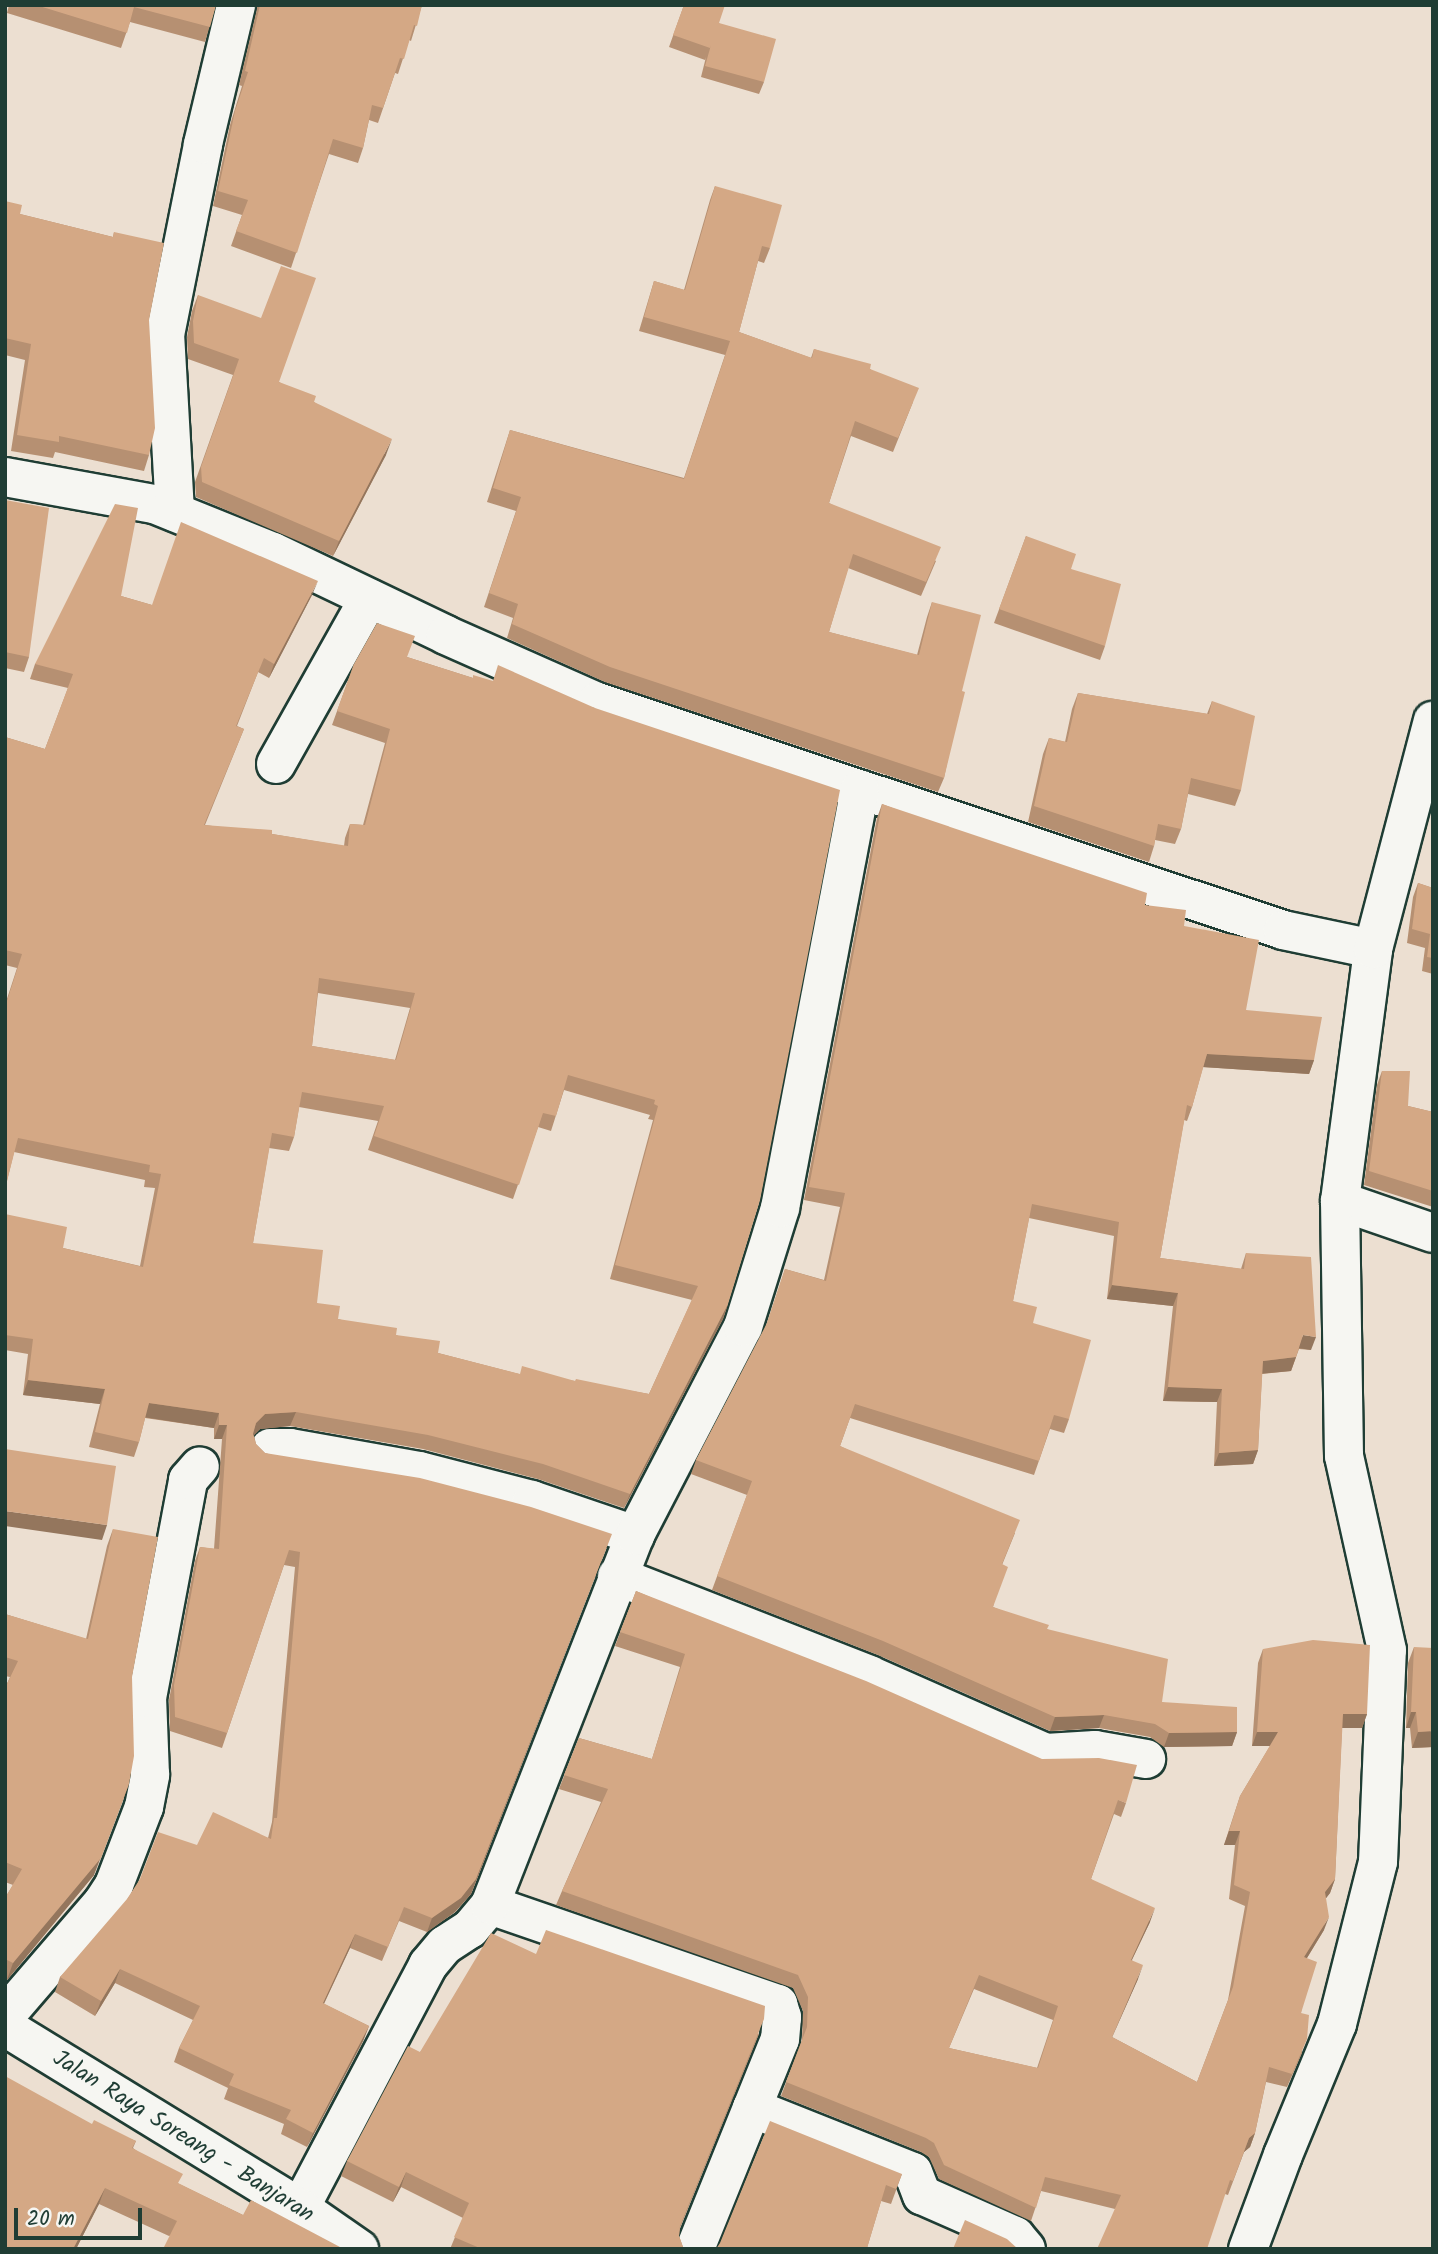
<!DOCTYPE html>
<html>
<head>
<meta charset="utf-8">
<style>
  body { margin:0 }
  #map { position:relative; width:1438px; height:2254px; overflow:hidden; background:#ecdfd1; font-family:Kalam,sans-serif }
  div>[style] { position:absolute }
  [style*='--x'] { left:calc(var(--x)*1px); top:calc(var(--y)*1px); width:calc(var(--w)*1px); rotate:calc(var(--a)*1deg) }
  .roads { filter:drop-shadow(2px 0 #1f3d34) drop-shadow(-2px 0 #1f3d34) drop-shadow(0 2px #1f3d34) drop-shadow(0 -2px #1f3d34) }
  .minor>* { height:38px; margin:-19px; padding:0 19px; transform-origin:19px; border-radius:19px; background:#f6f6f2 }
  .secondary>* { height:38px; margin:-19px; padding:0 19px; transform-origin:19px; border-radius:19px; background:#f6f6f2 }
  .wall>* { inset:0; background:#b69072 }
  .shaded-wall>* { inset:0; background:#94765d }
  .building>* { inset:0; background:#d4a885 }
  span { translate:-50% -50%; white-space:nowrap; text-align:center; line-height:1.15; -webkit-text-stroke:5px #f6f6f2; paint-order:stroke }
  .street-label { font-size:23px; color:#1f3d34 }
  .frame { position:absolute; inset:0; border:7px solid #1f3d34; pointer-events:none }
  .scale { position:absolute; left:14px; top:2208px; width:128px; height:32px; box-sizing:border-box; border:4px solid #1f3d34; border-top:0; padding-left:9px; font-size:21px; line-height:24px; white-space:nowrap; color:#1f3d34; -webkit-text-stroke:5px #f6f6f2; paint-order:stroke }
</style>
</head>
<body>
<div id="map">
  <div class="roads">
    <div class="minor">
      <i style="--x:5;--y:477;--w:151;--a:10.3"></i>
      <i style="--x:154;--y:504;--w:128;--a:22"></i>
      <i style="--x:273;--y:552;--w:192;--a:25.6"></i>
      <i style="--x:446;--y:635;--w:165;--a:23.9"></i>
      <i style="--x:597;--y:702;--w:723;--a:18.38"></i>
      <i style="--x:1283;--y:930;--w:92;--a:11.9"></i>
      <i style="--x:175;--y:512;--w:177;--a:-93.2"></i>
      <i style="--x:165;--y:335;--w:195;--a:-78.7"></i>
      <i style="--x:203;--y:144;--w:143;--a:-76.6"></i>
      <i style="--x:276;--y:764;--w:190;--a:-60.7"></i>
      <i style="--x:1340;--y:1201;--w:98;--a:19"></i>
      <i style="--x:270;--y:1448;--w:20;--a:0"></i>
      <i style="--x:290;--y:1448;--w:131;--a:10.1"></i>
      <i style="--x:419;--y:1471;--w:117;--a:14.4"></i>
      <i style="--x:532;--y:1500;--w:109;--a:18.8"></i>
      <i style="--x:617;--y:1576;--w:271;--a:21.4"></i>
      <i style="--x:869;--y:1675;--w:193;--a:23.8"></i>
      <i style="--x:1046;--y:1753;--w:49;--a:-3.5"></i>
      <i style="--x:1095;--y:1750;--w:52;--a:10"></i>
      <i style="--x:490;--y:1905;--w:305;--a:19"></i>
      <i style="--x:778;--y:2004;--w:14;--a:73"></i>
      <i style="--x:782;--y:2017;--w:22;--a:95"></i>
      <i style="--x:780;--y:2039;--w:74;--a:112.1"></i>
      <i style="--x:752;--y:2108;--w:173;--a:21.7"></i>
      <i style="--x:913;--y:2172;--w:25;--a:69"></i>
      <i style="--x:922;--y:2195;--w:102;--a:23.8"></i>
      <i style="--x:1015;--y:2236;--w:17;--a:50"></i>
      <i style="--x:5;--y:2016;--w:150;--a:-49.3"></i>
      <i style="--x:103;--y:1902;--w:20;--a:-57"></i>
      <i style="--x:114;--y:1885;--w:84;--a:-69"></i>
      <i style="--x:144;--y:1807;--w:33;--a:-79"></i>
      <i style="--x:150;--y:1775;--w:77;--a:-92.2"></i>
      <i style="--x:147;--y:1698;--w:222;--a:-79.3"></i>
      <i style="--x:188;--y:1480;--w:18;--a:-49"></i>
      <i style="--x:300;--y:2208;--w:275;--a:-62.2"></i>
      <i style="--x:428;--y:1965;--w:26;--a:-50"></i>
      <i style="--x:445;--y:1945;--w:30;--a:-33"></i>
      <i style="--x:470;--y:1929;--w:31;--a:-50"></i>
      <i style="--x:490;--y:1905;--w:397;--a:-68.6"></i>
      <i style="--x:635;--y:1535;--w:234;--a:-62.6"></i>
      <i style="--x:743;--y:1327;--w:125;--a:-72.7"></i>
      <i style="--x:780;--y:1208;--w:426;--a:-79.2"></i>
      <i style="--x:695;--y:2249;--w:152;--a:-68"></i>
      <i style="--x:1248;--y:2249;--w:100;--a:-69.6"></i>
      <i style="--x:1283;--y:2155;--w:142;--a:-67.6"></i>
      <i style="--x:1337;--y:2024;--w:167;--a:-75.8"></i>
      <i style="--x:1378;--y:1862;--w:212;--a:-87.6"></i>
      <i style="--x:1387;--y:1650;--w:199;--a:-102.5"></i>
      <i style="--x:1344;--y:1456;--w:255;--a:-90.9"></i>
      <i style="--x:1340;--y:1201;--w:254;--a:-82.5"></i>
      <i style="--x:1373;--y:949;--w:236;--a:-75.3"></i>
    </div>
    <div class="secondary">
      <i style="--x:5;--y:2027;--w:346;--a:31.5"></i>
      <i style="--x:300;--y:2208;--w:72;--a:34.8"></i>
    </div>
  </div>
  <div class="wall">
    <i style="clip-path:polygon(9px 5px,216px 5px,205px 42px,130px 22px,121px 48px,7px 13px)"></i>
    <i style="clip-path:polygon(257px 5px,422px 5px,411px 41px,409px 40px,398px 74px,395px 73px,378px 123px,369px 120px,363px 148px,358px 163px,329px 154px,291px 268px,231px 246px,242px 215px,213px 206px,230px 125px,242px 86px,239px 85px,257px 9px)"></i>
    <i style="clip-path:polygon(684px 5px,719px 23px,764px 82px,759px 94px,701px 77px,706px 57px,705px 60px,669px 47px)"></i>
    <i style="clip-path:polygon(715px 186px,770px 248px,764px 263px,758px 261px,739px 332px,811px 358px,814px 349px,870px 369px,913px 402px,893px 452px,851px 436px,829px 503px,936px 561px,921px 596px,848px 568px,829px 632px,917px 655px,927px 617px,932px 602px,962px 691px,944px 778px,938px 792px,605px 682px,507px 638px,513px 618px,484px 607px,516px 511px,487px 502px,510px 430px,684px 478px,725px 355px,639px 331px,654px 281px,684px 290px,710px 200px)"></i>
    <i style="clip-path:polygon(5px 201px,20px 214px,113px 237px,114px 232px,149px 320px,149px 455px,144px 471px,55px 452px,53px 458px,11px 451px,25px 360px,5px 355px)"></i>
    <i style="clip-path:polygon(198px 295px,279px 382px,314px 402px,386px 455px,333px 556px,196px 497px,195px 482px,233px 375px,188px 359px,187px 337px,192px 311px)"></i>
    <i style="clip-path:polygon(5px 500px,29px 657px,24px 672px,5px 668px)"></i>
    <i style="clip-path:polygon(1026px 536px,1071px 569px,1105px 646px,1100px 660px,994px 623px)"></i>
    <i style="clip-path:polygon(evenodd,312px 595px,269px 678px,258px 672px,237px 726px,244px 729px,205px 825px,272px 834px,344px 846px,345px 838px,350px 824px,363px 825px,385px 743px,332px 725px,354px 664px,407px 657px,473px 678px,595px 708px,728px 1304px,723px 1319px,624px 1508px,538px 1479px,423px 1449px,290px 1426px,260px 1429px,254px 1435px,256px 1444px,265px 1453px,606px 1548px,471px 1894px,455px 1912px,427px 1932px,399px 1921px,382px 1961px,350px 1948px,324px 2004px,369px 2026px,363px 2041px,307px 2147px,281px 2134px,284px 2124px,224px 2099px,228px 2088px,174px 2062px,179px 2048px,193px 2020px,115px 1983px,95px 2016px,55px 1992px,60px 1977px,197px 1845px,268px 1838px,272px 1822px,295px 1567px,284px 1565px,222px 1748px,170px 1731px,169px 1700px,195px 1561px,200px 1547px,214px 1549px,222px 1439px,214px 1439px,214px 1428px,145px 1418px,139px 1442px,134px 1457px,89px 1447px,100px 1404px,23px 1395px,28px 1354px,5px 1350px,5px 1214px,63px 1248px,140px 1266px,155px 1188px,144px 1187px,145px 1180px,14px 1152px,5px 1189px,5px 1005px,17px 968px,5px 965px,5px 737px,45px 749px,68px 688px,30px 679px,35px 664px,121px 596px,152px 605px,312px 595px,318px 993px,410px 1008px,395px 1060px,312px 1046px,318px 993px,312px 595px,564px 1090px,650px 1115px,648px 1119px,653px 1120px,610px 1279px,692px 1300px,649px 1394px,575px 1381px,519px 1374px,438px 1353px,396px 1335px,338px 1319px,317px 1303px,253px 1243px,269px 1148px,289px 1151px,294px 1137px,299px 1107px,378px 1121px,368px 1150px,513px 1199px,538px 1127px,551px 1131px,564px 1090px)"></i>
    <i style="clip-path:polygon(1078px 693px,1207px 714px,1212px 701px,1241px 790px,1235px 806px,1188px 794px,1181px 829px,1175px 844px,1155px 840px,1154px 846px,1149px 862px,1028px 822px,1043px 754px,1049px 738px,1065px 742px,1072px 709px)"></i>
    <i style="clip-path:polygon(882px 804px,1145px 905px,1184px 926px,1246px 1010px,1314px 1060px,1309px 1074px,1203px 1067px,1192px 1107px,1187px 1121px,1184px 1120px,1160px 1258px,1241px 1269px,1246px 1253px,1311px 1350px,1299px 1349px,1291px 1371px,1262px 1374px,1258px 1450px,1253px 1464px,1214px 1466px,1217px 1402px,1163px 1401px,1173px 1306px,1107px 1299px,1114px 1236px,1029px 1218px,1013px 1301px,1033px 1323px,1069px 1419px,1064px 1433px,1050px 1429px,1034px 1475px,850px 1418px,840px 1446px,1015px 1533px,1002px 1565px,993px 1607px,1047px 1629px,1162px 1702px,1237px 1732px,1232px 1746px,1164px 1747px,1150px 1737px,1099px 1728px,1050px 1731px,878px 1655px,712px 1590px,747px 1495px,691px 1474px,696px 1460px,766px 1327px,785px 1269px,824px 1280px,840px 1207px,804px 1200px,877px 818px)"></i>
    <i style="clip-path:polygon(1418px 883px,1433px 888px,1433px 974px,1422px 971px,1425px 948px,1407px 943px,1413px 897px)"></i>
    <i style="clip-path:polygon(1382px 1071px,1408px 1106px,1433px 1112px,1433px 1207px,1364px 1185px,1377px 1085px)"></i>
    <i style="clip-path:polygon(113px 1529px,94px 1875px,7px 1980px,5px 1979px,5px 1898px,13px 1885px,5px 1882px,5px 1688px,10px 1677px,5px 1676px,5px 1614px,86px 1639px,107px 1546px)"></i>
    <i style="clip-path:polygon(evenodd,636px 1591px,1126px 1803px,1121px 1817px,1114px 1814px,1091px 1879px,1150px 1922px,1132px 1960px,1138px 1979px,1112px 2037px,1197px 2082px,1228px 2000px,1245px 1906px,1229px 1899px,1235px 1845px,1224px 1845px,1240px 1796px,1270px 1746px,1252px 1746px,1258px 1663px,1263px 1649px,1367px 1714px,1362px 1728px,1342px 1728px,1335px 1879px,1330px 1893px,1326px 1898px,1324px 1930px,1307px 1958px,1301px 2013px,1302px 2053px,1287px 2087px,1266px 2082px,1255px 2133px,1250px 2147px,1244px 2152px,1228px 2195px,1225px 2194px,1115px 2209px,1041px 2191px,1031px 2221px,939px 2179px,929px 2157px,921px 2152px,781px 2096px,802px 2040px,803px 2011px,793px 1988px,556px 1905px,562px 1891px,601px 1802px,559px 1789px,579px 1738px,652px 1759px,680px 1667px,615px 1646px,636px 1591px,974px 1989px,1053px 2020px,1037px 2068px,949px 2048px,974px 1989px)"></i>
    <i style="clip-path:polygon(1414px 1647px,1433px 1747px,1412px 1748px,1410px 1728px,1406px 1728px,1408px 1663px)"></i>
    <i style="clip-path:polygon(536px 1954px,759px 2034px,680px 2228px,679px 2236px,683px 2247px,685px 2249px,450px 2249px,463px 2218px,401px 2187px,393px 2202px,341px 2176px,347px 2161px,420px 2052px)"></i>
    <i style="clip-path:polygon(92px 2124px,136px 2141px,133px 2148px,179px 2184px,243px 2215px,169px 2236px,99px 2204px,76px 2249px,5px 2249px)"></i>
    <i style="clip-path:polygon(902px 2174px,891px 2204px,881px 2201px,867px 2248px,716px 2249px)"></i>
  </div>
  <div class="shaded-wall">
    <i style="clip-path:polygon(392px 439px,386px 455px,333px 556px,339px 541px)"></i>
    <i style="clip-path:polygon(318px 581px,312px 595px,269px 678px,274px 664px)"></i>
    <i style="clip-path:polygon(1207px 1054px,1314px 1060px,1309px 1074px,1202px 1067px)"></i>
    <i style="clip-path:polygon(1112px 1285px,1178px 1293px,1173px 1306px,1107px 1299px)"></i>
    <i style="clip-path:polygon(728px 1304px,723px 1319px,624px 1508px,630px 1494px)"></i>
    <i style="clip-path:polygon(1303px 1335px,1316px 1337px,1311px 1350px,1298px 1348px)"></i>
    <i style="clip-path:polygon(1296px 1357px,1291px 1371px,1258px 1374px,1263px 1361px)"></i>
    <i style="clip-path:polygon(28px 1380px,105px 1389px,100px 1404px,23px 1395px)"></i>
    <i style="clip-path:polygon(1168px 1387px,1222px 1389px,1217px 1402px,1163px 1401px)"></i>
    <i style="clip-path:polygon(149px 1403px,219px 1413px,214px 1428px,143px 1417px)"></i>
    <i style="clip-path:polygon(296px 1412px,290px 1426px,260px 1429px,251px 1438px,256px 1423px,265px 1414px)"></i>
    <i style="clip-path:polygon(219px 1425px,227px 1425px,222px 1439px,214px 1439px)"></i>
    <i style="clip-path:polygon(1258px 1450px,1253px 1464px,1214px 1466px,1219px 1453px)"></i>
    <i style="clip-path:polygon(5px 1511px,107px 1525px,102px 1540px,5px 1526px)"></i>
    <i style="clip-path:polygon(606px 1548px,471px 1894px,455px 1912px,427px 1932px,432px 1918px)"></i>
    <i style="clip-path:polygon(1411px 1712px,1416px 1712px,1410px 1728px,1406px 1728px)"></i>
    <i style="clip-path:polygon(1343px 1714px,1367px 1714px,1362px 1728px,1337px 1728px)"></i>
    <i style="clip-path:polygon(1104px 1715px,1099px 1728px,1050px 1731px,1055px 1717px)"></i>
    <i style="clip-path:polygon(1433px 1731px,1433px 1747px,1412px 1748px,1418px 1732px)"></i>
    <i style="clip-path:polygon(1237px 1732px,1232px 1746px,1164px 1747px,1169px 1733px)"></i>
    <i style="clip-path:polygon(1257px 1732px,1278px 1732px,1273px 1746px,1252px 1746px)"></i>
    <i style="clip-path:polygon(129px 1784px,94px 1875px,7px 1980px,13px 1963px)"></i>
    <i style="clip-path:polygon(1229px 1831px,1240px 1831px,1235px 1845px,1224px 1845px)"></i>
    <i style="clip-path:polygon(1335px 1879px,1330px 1893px,1320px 1906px,1325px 1892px)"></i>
    <i style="clip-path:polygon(1155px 1908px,1150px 1922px,1125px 1974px,1131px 1960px)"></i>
    <i style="clip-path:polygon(1329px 1917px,1324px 1930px,1299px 1971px,1304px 1957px)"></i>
    <i style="clip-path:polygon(355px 1934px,350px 1948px,317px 2018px,323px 2003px)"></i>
    <i style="clip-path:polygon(1143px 1965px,1138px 1979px,1106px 2051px,1112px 2037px)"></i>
    <i style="clip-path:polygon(120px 1969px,115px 1983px,95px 2016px,101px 2001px)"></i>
    <i style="clip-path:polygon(369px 2026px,363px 2041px,307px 2147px,313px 2133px)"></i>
    <i style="clip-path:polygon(1255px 2133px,1250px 2147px,1244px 2152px,1228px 2195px,1249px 2138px)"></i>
    <i style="clip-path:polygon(406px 2172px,401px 2187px,393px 2202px,399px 2187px)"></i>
    <i style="clip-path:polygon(105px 2188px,99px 2204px,76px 2249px,73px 2249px)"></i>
  </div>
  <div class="building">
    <i style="clip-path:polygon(36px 5px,216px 5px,210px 27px,134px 7px,127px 33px)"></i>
    <i style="clip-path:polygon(260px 5px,422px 5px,417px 26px,414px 25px,404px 59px,400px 58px,383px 108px,372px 105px,363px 148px,333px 139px,297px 253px,236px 231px,248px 200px,218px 191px,235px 111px,248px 72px,245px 71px)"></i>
    <i style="clip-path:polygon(684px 5px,725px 5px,719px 23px,776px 39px,764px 82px,705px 66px,711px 45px,710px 48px,673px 35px)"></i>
    <i style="clip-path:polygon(715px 186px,782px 205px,770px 248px,762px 246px,739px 332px,812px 358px,814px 349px,871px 364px,870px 369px,919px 388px,898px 438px,855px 421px,829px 503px,941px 547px,926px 582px,853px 554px,829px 632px,919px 655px,932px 602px,981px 615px,962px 691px,965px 692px,944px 778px,610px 667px,512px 624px,518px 604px,489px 593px,521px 497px,493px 488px,510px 430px,684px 479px,730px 341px,644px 317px,654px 281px,685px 290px)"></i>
    <i style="clip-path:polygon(5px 201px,22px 205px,20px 214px,113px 237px,114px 232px,164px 243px,149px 320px,155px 428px,149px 455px,59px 436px,59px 442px,17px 435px,31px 344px,5px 338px)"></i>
    <i style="clip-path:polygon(281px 266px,316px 278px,279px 382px,316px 396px,314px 402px,392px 439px,339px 541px,202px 482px,201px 467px,239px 359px,194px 343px,193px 321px,198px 295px,261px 318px)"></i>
    <i style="clip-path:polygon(5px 500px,49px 508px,29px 657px,5px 652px)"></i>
    <i style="clip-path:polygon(evenodd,115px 504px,138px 508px,121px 596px,152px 605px,181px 522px,318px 581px,274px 664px,264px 658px,236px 726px,244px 729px,204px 825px,272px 830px,272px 834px,348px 846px,350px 824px,365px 825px,390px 729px,337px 711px,354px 664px,377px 623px,415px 636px,407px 657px,473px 678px,473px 675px,493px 681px,498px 665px,595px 708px,840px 790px,760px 1200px,728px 1304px,630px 1494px,543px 1464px,428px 1435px,296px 1412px,265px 1414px,256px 1423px,253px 1434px,256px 1444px,265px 1453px,420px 1478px,531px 1507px,612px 1534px,476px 1879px,461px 1898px,432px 1918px,404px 1907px,388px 1947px,355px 1934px,323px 2003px,369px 2026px,313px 2133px,286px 2119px,291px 2110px,229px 2085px,234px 2074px,179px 2048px,200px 2006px,120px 1969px,101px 2001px,60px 1977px,127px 1899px,140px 1879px,158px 1832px,197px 1845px,213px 1812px,271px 1839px,274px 1818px,277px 1818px,300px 1552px,289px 1550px,227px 1733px,175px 1717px,174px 1685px,200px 1547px,219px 1549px,227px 1425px,219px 1425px,219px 1413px,149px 1403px,139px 1442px,95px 1432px,105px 1389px,28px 1380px,33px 1339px,5px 1335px,5px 1214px,67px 1227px,63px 1248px,143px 1267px,161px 1174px,149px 1172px,150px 1165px,18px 1138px,5px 1189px,5px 1007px,22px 954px,5px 950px,5px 737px,45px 749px,73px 674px,35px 664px,115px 504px,319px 978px,415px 993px,396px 1060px,312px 1046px,319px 978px,115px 504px,568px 1075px,655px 1100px,654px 1104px,658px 1106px,615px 1265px,698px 1286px,649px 1394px,576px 1379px,575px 1381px,522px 1366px,520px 1374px,438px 1353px,440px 1341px,396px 1335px,397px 1328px,338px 1319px,340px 1306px,317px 1303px,323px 1250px,253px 1243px,272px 1133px,294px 1137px,302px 1092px,384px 1106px,374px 1136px,519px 1185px,543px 1113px,556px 1116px,568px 1075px)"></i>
    <i style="clip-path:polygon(1026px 536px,1076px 554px,1071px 569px,1121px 584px,1105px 646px,999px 609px)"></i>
    <i style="clip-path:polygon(1078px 693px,1209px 714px,1212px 701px,1255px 716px,1241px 790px,1191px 778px,1181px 829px,1158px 824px,1154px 846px,1034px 806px,1049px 738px,1067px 742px)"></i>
    <i style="clip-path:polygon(882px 804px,1147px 893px,1145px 905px,1186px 910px,1184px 926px,1259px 940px,1246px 1010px,1322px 1017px,1314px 1060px,1207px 1054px,1192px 1107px,1187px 1105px,1160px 1258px,1244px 1269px,1246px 1253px,1311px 1257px,1316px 1337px,1303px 1335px,1296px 1357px,1263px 1361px,1258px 1450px,1219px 1453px,1222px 1389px,1168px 1387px,1178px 1293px,1112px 1285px,1119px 1222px,1032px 1204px,1013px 1301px,1037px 1307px,1033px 1323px,1091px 1340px,1069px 1419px,1054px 1415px,1039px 1461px,855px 1404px,840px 1446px,1020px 1520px,1002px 1564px,1008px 1567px,993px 1607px,1049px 1625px,1047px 1629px,1168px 1659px,1162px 1702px,1237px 1707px,1237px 1732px,1169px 1733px,1155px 1724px,1104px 1715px,1055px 1717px,883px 1641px,717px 1576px,752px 1481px,696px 1460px,767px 1323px,785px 1269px,826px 1281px,845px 1193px,809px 1187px)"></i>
    <i style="clip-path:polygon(1418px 883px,1433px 888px,1433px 958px,1427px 957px,1430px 934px,1412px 929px)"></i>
    <i style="clip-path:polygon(1382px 1071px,1410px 1071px,1408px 1106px,1433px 1112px,1433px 1191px,1369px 1171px)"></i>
    <i style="clip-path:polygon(5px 1449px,116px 1466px,107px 1525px,5px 1511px)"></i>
    <i style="clip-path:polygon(113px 1529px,158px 1537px,132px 1677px,134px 1756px,129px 1784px,101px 1858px,13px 1963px,5px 1959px,5px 1898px,22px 1869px,5px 1862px,5px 1688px,18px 1661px,5px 1657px,5px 1614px,88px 1639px)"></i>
    <i style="clip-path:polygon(evenodd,636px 1591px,866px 1681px,1042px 1759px,1099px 1758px,1137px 1765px,1126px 1803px,1118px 1800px,1091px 1879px,1155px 1908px,1131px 1960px,1143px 1965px,1112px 2037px,1197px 2082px,1233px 1987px,1250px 1892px,1234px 1885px,1240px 1831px,1229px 1831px,1240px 1796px,1278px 1732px,1257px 1732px,1263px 1649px,1313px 1640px,1370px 1645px,1367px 1714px,1343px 1714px,1335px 1879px,1325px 1892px,1329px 1917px,1304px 1957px,1317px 1962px,1301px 2013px,1309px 2015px,1307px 2039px,1292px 2074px,1269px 2067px,1255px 2133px,1249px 2138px,1233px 2181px,1230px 2180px,1207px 2249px,1097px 2249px,1121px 2195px,1045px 2177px,1036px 2208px,944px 2165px,934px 2143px,926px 2138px,786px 2082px,807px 2027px,808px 1997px,798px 1975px,562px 1891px,608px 1789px,564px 1775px,579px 1738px,652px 1759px,685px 1654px,620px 1632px,636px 1591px,979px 1975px,1058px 2006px,1038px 2068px,949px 2048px,979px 1975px)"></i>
    <i style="clip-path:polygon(1414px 1647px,1433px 1648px,1433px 1731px,1418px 1732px,1416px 1712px,1411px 1712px)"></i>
    <i style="clip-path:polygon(546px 1930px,765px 2006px,764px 2019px,680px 2226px,679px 2236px,683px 2247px,685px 2249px,482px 2249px,454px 2237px,469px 2203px,406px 2172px,399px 2187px,347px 2161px,408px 2046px,420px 2052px,491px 1933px,536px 1954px)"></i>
    <i style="clip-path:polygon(5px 2076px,92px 2124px,94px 2120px,136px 2141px,132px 2148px,183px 2174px,178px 2183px,243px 2215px,251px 2200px,340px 2247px,339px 2249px,163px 2249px,177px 2221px,105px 2188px,73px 2249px,5px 2249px)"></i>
    <i style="clip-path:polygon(770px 2121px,902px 2174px,896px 2189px,886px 2185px,867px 2248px,869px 2249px,716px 2249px,720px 2243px)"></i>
    <i style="clip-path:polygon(965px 2220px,1007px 2239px,1018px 2249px,953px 2249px)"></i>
  </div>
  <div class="street-label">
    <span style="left:183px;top:2137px;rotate:32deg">Jalan Raya Soreang - Banjaran</span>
  </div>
  <div class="frame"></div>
  <div class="scale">20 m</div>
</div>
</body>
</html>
